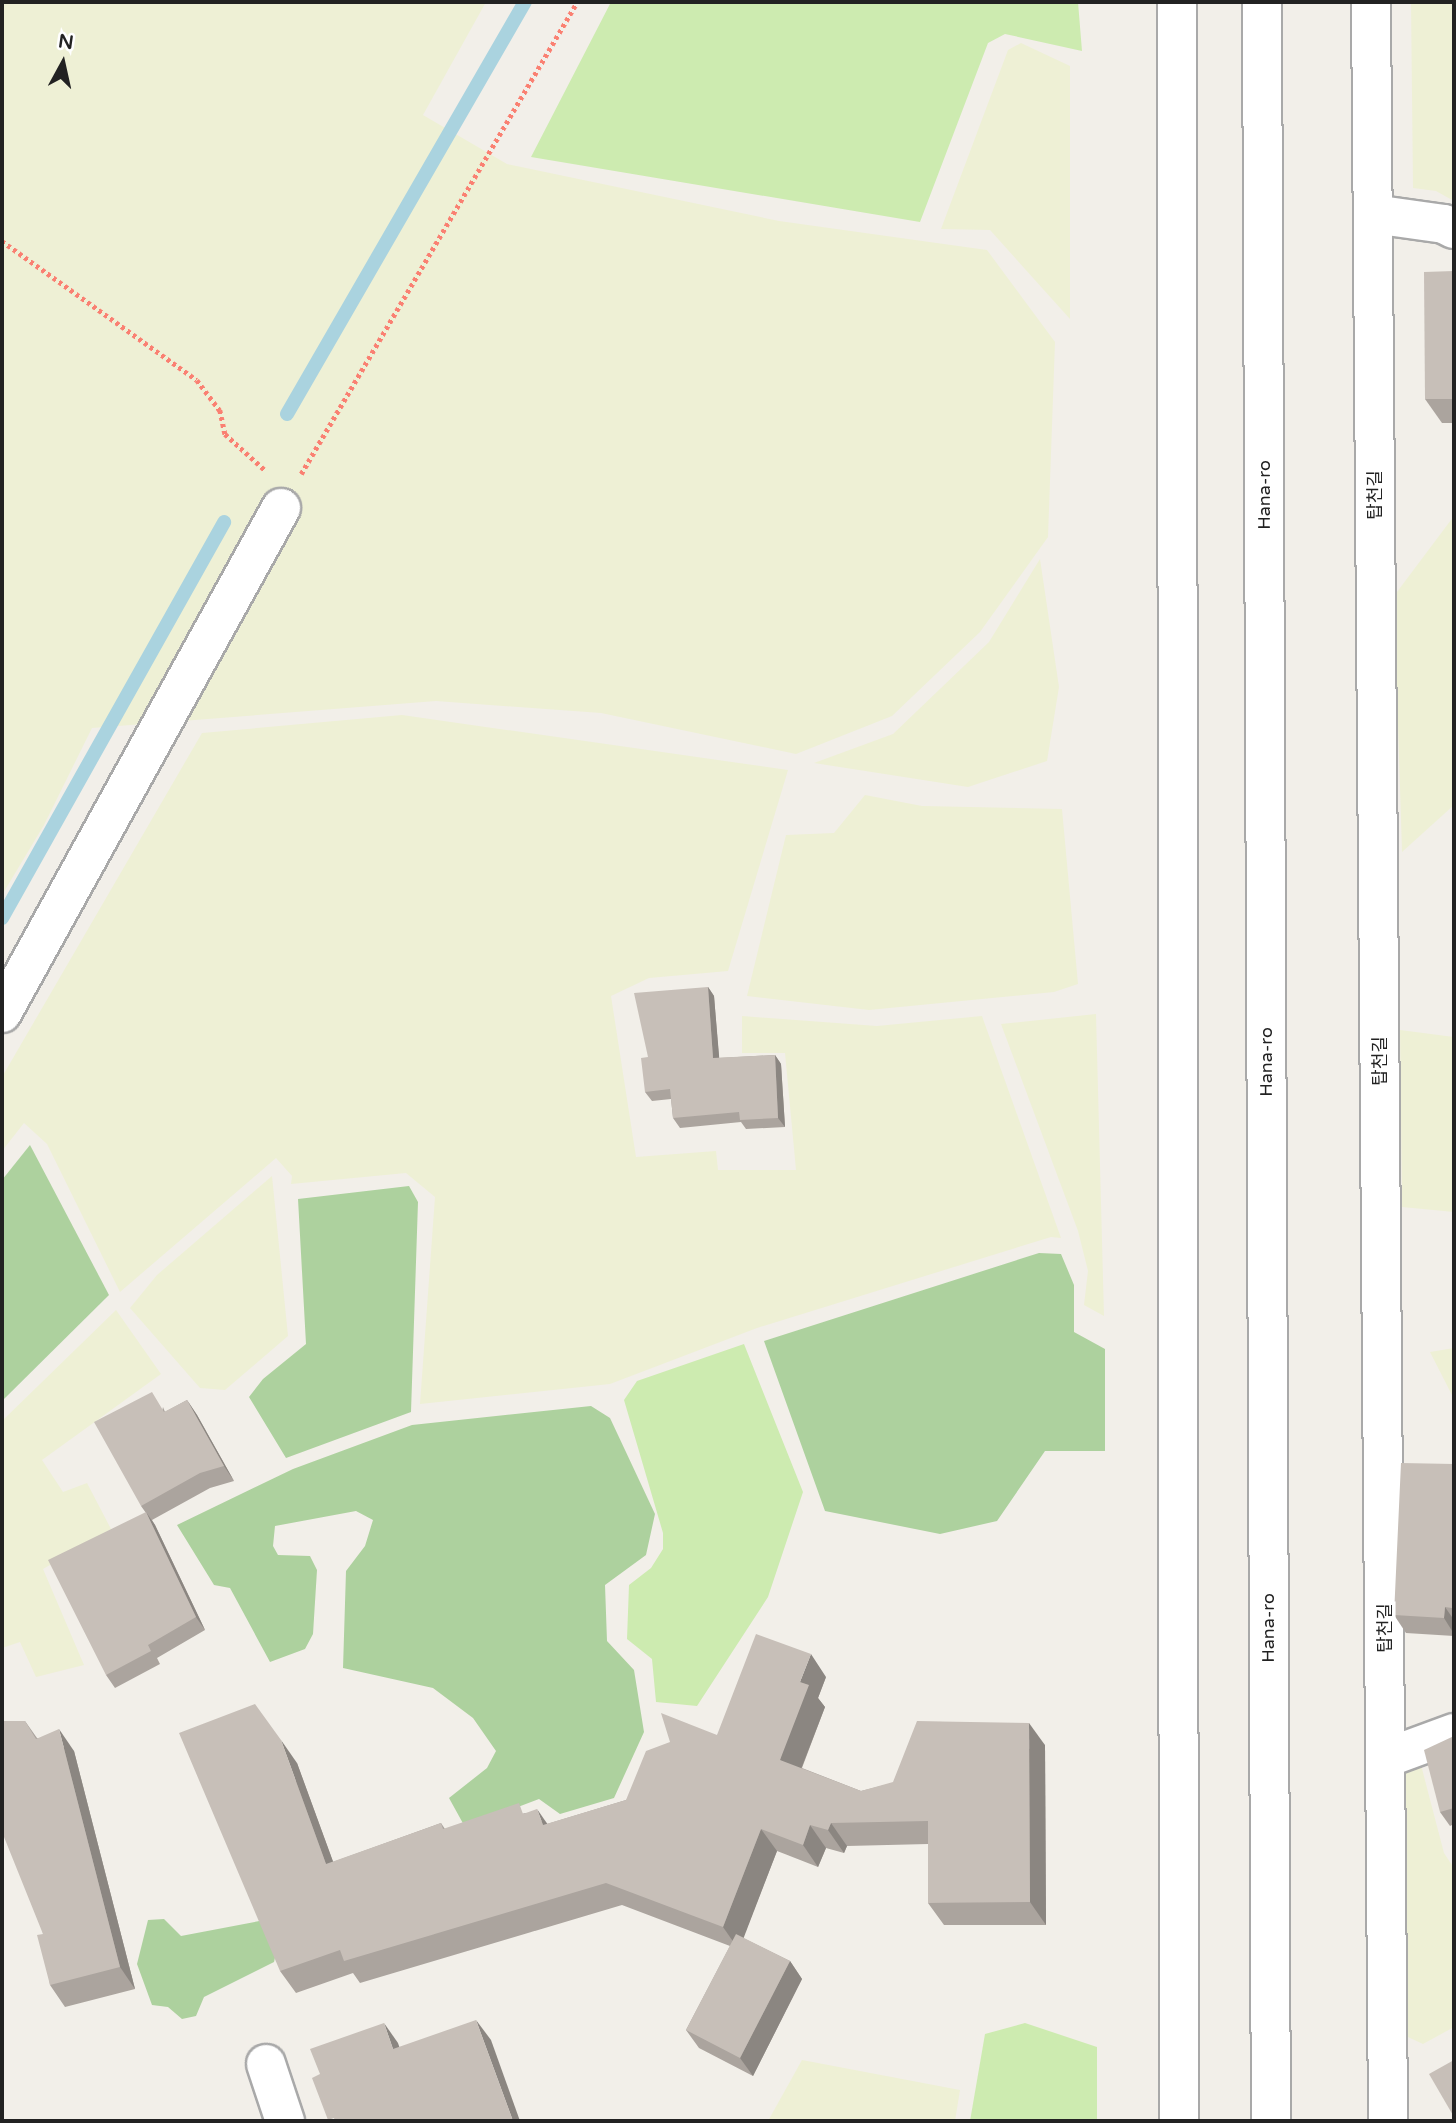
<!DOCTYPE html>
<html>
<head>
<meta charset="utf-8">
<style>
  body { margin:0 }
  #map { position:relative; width:1456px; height:2123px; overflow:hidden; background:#f2efe9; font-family:"Varela Round","Noto Sans KR",sans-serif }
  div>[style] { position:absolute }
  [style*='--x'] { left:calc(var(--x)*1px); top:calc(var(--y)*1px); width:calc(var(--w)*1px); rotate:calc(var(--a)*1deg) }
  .farmland>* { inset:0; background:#eef0d5 }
  .grass>* { inset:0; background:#cdebb0 }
  .forest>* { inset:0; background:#add19e }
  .stream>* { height:14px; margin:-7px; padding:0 7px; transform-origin:7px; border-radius:7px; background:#aad3df }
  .path>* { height:4.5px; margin-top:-2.25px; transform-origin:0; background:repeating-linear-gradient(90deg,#fa8072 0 3.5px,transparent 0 7px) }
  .roads { filter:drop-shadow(2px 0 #a9a9a9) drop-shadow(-2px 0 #a9a9a9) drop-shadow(0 2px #a9a9a9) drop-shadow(0 -2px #a9a9a9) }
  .minor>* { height:38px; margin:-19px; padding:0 19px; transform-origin:19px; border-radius:19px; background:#fff }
  .wall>* { inset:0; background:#aba49e }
  .shaded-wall>* { inset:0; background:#8b8681 }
  .building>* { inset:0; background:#c7bfb8 }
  span { translate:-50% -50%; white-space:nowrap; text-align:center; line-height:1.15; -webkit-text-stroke:7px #fff; paint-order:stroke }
  .street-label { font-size:18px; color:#222 }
  .frame { position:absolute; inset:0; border:4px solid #222; pointer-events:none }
  .north { position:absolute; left:28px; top:28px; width:70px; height:70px; -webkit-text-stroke:5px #fff; paint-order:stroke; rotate:8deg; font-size:19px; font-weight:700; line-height:28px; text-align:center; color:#222 }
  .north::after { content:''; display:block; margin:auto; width:24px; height:32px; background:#222; clip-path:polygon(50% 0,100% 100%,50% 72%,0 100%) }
</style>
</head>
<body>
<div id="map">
  <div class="farmland">
    <i style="clip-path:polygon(2px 2px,486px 2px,423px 115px,507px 164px,779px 221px,987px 250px,1055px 342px,1048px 537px,980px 632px,892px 716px,796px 754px,601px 713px,436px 701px,92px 728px,44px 825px,2px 895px)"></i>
    <i style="clip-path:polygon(1411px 2px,1454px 2px,1454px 201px,1436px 191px,1413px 188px)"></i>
    <i style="clip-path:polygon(1021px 43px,1070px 66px,1070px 319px,990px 230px,941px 229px,1008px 50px)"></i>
    <i style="clip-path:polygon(1454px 516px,1454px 805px,1402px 852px,1394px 596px)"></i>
    <i style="clip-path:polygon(1040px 559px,1059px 687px,1047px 761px,968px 787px,814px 763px,893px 734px,989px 642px)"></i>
    <i style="clip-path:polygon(402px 715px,788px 770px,728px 971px,649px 978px,611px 996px,636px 1157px,716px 1151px,718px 1170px,796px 1170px,785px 1053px,742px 1053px,742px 1016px,877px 1026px,982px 1016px,1061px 1238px,1051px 1237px,757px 1328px,610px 1384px,420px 1404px,435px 1197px,406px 1173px,291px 1184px,292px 1176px,276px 1158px,120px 1292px,47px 1144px,24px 1123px,2px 1151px,2px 1077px,202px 733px)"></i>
    <i style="clip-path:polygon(865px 795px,922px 806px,1062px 809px,1078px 984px,1054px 992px,869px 1010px,747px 996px,786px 835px,834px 833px)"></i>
    <i style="clip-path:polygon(1096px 1014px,1104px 1316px,1084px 1305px,1088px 1271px,1078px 1231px,1001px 1024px)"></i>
    <i style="clip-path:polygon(1400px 1030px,1454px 1037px,1454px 1212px,1402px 1207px)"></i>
    <i style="clip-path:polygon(272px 1176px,288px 1336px,225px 1390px,200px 1388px,130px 1308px,157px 1275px)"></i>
    <i style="clip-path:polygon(116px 1310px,161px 1374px,42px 1460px,63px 1492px,87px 1483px,111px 1529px,43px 1569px,84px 1665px,36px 1677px,20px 1642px,2px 1648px,2px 1421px)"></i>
    <i style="clip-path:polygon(1454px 1348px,1454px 1399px,1430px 1352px)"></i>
    <i style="clip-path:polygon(1421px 1765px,1444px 1853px,1454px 1868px,1454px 2027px,1423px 2044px,1397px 2032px,1395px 1770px)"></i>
    <i style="clip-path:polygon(802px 2060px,960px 2090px,955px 2121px,768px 2121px)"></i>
  </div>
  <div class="grass">
    <i style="clip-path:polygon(611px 2px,1078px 2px,1082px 51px,1005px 34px,988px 43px,920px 222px,531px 157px)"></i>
    <i style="clip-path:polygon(744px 1344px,803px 1492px,768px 1597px,697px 1706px,656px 1702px,652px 1659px,627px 1639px,629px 1585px,651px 1568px,663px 1549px,663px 1533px,624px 1400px,637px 1381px)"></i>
    <i style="clip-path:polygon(1025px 2023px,1097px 2047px,1097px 2121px,970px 2121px,985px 2034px)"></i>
  </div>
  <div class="forest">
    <i style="clip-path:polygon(30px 1145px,109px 1295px,2px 1401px,2px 1180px)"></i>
    <i style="clip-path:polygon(409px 1186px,418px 1202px,411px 1412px,286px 1458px,249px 1397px,263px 1379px,306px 1344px,298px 1199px)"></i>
    <i style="clip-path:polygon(1039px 1253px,1061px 1254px,1074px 1285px,1074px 1332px,1105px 1349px,1105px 1451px,1045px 1451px,997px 1521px,940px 1534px,825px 1511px,764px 1341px)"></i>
    <i style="clip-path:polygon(591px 1406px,610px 1418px,655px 1514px,646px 1555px,605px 1585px,607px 1641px,634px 1670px,644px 1732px,614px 1798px,560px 1814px,539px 1799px,465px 1827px,449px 1798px,487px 1768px,496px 1751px,473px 1718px,433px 1688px,343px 1668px,346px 1571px,365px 1546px,373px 1520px,356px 1511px,275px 1526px,273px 1546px,278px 1555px,310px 1556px,317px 1570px,313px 1634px,305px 1649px,270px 1662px,230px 1588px,214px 1585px,177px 1525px,293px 1469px,412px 1425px)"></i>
    <i style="clip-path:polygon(164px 1919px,181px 1936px,270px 1919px,277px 1949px,274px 1962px,204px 1997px,196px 2016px,182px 2019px,168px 2007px,152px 2005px,137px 1964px,148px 1920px)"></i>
  </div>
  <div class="stream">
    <i style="--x:287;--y:414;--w:476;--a:-60"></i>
    <i style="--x:2;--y:918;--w:454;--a:-60.7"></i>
  </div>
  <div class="path">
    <i style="--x:2;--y:241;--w:239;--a:35.5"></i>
    <i style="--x:197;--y:380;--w:38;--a:53"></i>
    <i style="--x:220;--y:410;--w:25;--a:78"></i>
    <i style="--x:225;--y:434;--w:54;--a:42"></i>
    <i style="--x:301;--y:474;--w:547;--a:-59.68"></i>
  </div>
  <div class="roads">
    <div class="minor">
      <i style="--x:1177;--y:2;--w:2119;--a:89.95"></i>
      <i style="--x:1262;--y:2;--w:2119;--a:89.76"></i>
      <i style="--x:1371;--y:2;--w:2119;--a:89.54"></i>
      <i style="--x:1373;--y:214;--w:72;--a:8"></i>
      <i style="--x:1444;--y:224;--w:11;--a:27"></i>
      <i style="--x:2;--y:1013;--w:577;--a:-61.08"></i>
      <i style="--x:1386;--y:1758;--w:72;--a:-20.2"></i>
      <i style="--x:266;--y:2064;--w:60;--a:71.6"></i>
    </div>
  </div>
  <div class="wall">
    <i style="clip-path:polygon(1454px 271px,1454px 423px,1442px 423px,1425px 399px)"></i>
    <i style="clip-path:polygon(708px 987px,714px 996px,719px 1058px,775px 1055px,781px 1064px,785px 1127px,746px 1129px,741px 1122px,680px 1128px,673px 1118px,671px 1099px,652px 1101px,645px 1092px,648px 1057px)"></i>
    <i style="clip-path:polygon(187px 1400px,197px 1415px,234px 1481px,210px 1488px,152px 1520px,155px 1525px,205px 1630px,157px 1658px,160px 1664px,115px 1688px,106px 1675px,146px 1513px,141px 1506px,163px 1407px,165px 1412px)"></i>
    <i style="clip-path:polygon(1454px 1464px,1454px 1636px,1406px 1633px,1394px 1615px)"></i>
    <i style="clip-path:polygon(826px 1677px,818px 1698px,825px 1707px,802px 1768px,861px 1791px,1045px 1745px,1046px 1925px,944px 1925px,928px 1903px,928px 1844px,847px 1846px,844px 1853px,826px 1848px,818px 1867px,777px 1851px,743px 1938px,790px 1961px,802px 1979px,753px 2076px,699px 2048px,686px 2030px,730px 1946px,622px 1905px,360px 1983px,353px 1973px,296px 1993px,280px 1971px,297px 1763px,333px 1862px,441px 1823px,445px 1829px,526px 1813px,547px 1824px,626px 1800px,717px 1735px)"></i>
    <i style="clip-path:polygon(25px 1721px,37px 1738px,74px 1751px,135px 1989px,65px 2007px,50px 1985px,43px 1934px)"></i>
    <i style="clip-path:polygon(1454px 1736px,1454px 1824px,1450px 1826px,1440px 1812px)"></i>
  </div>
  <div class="shaded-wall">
    <i style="clip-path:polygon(708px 987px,714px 996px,720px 1067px,713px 1058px)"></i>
    <i style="clip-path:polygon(775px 1055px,781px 1064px,785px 1127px,778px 1118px)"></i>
    <i style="clip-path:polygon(187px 1400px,197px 1415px,234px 1481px,224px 1466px)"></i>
    <i style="clip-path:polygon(146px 1512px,155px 1525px,205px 1630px,196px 1617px)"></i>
    <i style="clip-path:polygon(1445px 1607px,1454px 1620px,1454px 1634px,1444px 1618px)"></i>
    <i style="clip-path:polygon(811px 1654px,826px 1677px,818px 1698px,825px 1707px,796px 1782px,780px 1760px,800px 1682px)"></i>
    <i style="clip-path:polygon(1029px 1723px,1045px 1745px,1046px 1925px,1030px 1902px)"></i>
    <i style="clip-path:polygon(59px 1729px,74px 1751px,135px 1989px,120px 1967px)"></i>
    <i style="clip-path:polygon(281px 1740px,297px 1763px,342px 1886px,326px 1864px)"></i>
    <i style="clip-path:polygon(537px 1809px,553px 1832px,543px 1825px)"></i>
    <i style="clip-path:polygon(831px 1823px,847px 1846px,844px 1853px,828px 1830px)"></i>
    <i style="clip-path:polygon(810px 1825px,826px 1848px,818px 1867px,803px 1845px)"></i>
    <i style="clip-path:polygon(761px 1829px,777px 1851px,739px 1950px,723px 1927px)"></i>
    <i style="clip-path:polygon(790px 1961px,802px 1979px,753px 2076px,740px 2058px)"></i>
    <i style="clip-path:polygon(476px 2020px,491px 2040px,520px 2121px,513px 2121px)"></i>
    <i style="clip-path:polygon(384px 2023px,398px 2043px,407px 2070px,393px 2049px)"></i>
  </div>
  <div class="building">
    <i style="clip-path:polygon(1454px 271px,1454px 399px,1425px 399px,1424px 272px)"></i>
    <i style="clip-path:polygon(708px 987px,713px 1058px,775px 1055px,778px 1118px,740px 1120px,739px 1112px,673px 1118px,670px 1089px,645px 1092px,641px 1058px,648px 1057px,634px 993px)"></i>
    <i style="clip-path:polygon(152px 1392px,164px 1412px,187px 1400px,224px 1466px,200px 1473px,141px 1506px,94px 1422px)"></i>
    <i style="clip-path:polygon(1401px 1463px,1454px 1464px,1454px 1580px,1452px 1608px,1445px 1607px,1444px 1618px,1394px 1615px)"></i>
    <i style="clip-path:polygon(146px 1512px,196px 1617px,148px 1645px,151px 1651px,106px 1675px,48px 1560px)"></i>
    <i style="clip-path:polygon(756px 1634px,811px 1654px,800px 1682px,809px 1685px,780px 1760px,861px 1791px,893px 1782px,917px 1721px,1029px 1723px,1030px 1902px,928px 1903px,928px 1821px,831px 1823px,828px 1830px,810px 1825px,803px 1845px,761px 1829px,723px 1927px,606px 1883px,344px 1961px,340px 1950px,280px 1971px,179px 1733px,255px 1704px,281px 1740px,326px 1864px,441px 1823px,443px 1829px,519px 1803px,523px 1814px,537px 1809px,543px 1825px,626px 1800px,646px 1751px,670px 1742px,661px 1713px,717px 1735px)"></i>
    <i style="clip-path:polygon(2px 1721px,25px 1721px,36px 1739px,59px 1729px,120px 1967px,50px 1985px,37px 1935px,43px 1934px,2px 1832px)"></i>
    <i style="clip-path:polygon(1454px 1736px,1454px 1808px,1440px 1812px,1424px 1750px)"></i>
    <i style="clip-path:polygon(736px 1934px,790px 1961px,740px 2058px,686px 2030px)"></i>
    <i style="clip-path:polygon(476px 2020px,513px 2121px,335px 2121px,334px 2118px,328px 2120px,312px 2078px,320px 2074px,310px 2049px,384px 2023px,393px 2049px)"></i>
    <i style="clip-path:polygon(1454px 2060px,1454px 2117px,1429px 2074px)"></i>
  </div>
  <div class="street-label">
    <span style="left:1264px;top:495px;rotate:-90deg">Hana-ro</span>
    <span style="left:1375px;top:495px;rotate:-90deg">탑천길</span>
    <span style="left:1380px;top:1061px;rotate:-90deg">탑천길</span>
    <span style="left:1266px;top:1062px;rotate:-90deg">Hana-ro</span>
    <span style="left:1268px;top:1628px;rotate:-90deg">Hana-ro</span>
    <span style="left:1385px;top:1628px;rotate:-90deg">탑천길</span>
  </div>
  <div class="frame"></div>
  <div class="north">N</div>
</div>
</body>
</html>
